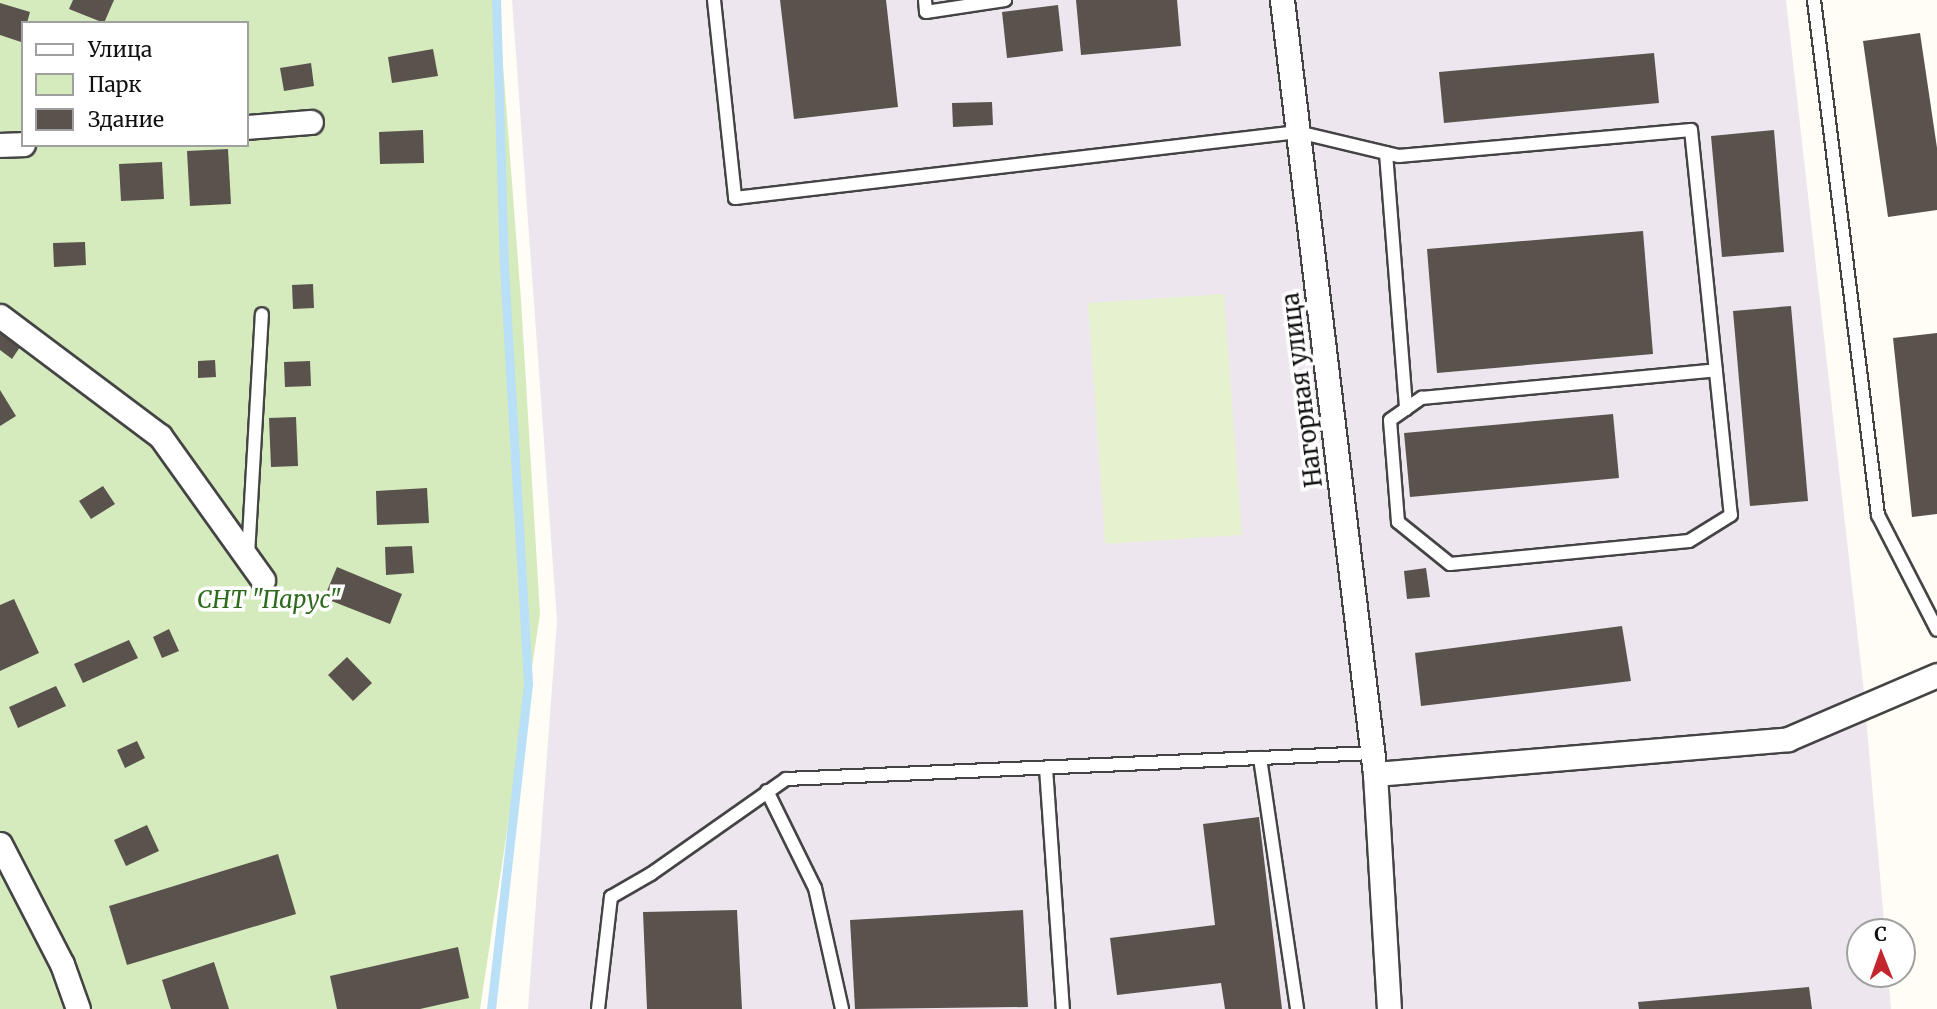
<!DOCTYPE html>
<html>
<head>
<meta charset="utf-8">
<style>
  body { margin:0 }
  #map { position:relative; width:1937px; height:1009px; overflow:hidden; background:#fffdf5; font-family:Merriweather,serif }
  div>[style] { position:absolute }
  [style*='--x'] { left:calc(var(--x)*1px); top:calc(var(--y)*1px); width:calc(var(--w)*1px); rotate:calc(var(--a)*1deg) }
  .industrial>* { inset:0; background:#eee6ef }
  .green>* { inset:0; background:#d5ebbd }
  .pitch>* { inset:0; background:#e6f2cf }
  .stream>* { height:9px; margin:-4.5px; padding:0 4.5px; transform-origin:4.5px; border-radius:4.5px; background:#b9e0f7 }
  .building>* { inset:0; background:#5a524d }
  .roads { filter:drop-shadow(2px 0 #444) drop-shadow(-2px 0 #444) drop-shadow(0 2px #444) drop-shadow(0 -2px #444) }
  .service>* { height:12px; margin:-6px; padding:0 6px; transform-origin:6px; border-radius:6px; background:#fff }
  .minor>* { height:23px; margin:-11.5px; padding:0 11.5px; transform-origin:11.5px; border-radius:11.5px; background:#fff }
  span { translate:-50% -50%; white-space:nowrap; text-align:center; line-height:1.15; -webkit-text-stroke:7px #fff; paint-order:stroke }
  .street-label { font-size:24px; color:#111 }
  .park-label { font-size:24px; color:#2f6b1f; font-style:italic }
  .legend { position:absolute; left:21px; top:21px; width:228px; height:126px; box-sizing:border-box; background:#fff; border:2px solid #a0a0a0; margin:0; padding:9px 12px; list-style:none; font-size:21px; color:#111 }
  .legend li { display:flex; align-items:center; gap:14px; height:35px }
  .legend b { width:35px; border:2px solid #a0a0a0 }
  .north { position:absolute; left:1846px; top:918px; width:70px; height:70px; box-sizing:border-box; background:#fff; border:2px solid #a0a0a0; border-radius:50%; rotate:359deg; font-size:19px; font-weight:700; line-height:28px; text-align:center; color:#111 }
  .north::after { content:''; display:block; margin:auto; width:24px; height:32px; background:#c4262e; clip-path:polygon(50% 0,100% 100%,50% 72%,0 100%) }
</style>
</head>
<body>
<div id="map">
  <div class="industrial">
    <i style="clip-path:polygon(512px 0,1786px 0,1863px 683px,1885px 932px,1860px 932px,1860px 974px,1888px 974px,1891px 1009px,528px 1009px,557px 621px)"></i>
  </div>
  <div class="green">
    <i style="clip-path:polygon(evenodd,0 0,498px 0,521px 300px,540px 614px,480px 1009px,0 1009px,0 0,23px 23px,247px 23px,247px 145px,23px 145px,23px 23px)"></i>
  </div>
  <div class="pitch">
    <i style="clip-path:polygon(1224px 294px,1242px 535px,1105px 544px,1088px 303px)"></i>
  </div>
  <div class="stream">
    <i style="--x:491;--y:1009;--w:328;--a:-83.5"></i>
    <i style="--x:528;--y:683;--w:416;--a:-93.3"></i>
    <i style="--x:504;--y:268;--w:268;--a:-91.7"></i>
  </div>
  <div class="building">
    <i style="clip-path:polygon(73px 0,114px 0,104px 23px,69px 9px)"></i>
    <i style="clip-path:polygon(780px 0,886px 0,898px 107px,794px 119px)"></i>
    <i style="clip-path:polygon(1076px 0,1177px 0,1181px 46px,1081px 55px)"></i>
    <i style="clip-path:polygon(0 3px,30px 12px,27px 23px,23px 23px,21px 42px,0 35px)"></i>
    <i style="clip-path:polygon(1058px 5px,1063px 51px,1007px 58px,1002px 12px)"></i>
    <i style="clip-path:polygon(1920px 33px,1937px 148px,1937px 210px,1888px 217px,1863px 41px)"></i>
    <i style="clip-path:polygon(433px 49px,438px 76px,392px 83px,388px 57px)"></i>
    <i style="clip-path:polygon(1654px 53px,1659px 103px,1444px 123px,1439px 72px)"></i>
    <i style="clip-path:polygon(311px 63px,314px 86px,284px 91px,280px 68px)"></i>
    <i style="clip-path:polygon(992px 102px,993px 125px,953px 127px,952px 103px)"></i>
    <i style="clip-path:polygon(423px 130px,424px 163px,380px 164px,379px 132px)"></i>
    <i style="clip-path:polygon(1774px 130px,1784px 252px,1722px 257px,1711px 136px)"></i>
    <i style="clip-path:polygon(228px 149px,231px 204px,190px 206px,187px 151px)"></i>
    <i style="clip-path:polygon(162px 162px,164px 199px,121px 201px,119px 164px)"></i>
    <i style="clip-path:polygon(1643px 231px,1653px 354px,1437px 373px,1427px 249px)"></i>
    <i style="clip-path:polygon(85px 242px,86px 265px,54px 267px,53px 243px)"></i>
    <i style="clip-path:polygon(313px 284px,314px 308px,293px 309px,292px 285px)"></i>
    <i style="clip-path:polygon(1791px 306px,1808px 501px,1750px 506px,1733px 311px)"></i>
    <i style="clip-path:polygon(0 333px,20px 347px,12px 359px,0 350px)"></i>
    <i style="clip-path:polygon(1937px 333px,1937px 514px,1912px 517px,1893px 338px)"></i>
    <i style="clip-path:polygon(215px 360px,216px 377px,198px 378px,198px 361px)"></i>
    <i style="clip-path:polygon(310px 361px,311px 386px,285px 387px,284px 362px)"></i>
    <i style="clip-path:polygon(0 390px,16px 416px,0 426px)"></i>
    <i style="clip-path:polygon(1613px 414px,1619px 478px,1410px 497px,1404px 433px)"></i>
    <i style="clip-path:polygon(296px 417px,298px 466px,271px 467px,269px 418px)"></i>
    <i style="clip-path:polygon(103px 486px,115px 504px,91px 519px,79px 501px)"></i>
    <i style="clip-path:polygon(427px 488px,429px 523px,377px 525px,376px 491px)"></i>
    <i style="clip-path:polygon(412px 546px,414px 573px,386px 575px,385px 547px)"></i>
    <i style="clip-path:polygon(337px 567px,402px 594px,390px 624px,324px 598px)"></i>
    <i style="clip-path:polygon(1426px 568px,1430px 597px,1407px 599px,1404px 571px)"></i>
    <i style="clip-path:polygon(14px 599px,39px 653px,0 671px,0 605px)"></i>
    <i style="clip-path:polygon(1622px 626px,1631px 681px,1421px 706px,1415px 653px)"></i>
    <i style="clip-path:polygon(169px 629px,179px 651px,162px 658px,153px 637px)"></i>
    <i style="clip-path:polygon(129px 640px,138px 658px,83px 683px,74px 664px)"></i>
    <i style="clip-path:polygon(347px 657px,372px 683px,353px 701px,328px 675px)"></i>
    <i style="clip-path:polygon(56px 686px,66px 706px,18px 728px,9px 707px)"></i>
    <i style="clip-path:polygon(137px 741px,145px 758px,125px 768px,117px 750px)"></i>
    <i style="clip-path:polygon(1259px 817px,1282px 1009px,1225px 1009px,1221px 983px,1117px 995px,1110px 938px,1215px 925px,1203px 824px)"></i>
    <i style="clip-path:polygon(147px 825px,159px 851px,126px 866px,114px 840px)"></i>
    <i style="clip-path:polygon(278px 854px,296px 914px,127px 965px,109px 906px)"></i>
    <i style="clip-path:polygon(737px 910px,742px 1009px,647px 1009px,643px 912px)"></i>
    <i style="clip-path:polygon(1023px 910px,1028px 1007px,855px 1009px,850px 920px)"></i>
    <i style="clip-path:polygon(458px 947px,469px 998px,420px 1009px,337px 1009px,330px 976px)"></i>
    <i style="clip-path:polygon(214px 962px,229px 1009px,171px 1009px,162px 980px)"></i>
    <i style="clip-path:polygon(1809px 987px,1812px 1009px,1639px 1009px,1638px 1002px)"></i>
  </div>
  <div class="roads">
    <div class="service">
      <i style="--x:714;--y:0;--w:199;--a:83.9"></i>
      <i style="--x:735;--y:198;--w:567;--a:-6.69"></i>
      <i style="--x:1298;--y:132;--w:104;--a:13.4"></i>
      <i style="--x:1399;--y:156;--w:293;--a:-5.1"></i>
      <i style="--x:1691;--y:130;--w:387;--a:84.1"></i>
      <i style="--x:1731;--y:515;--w:49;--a:148.2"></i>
      <i style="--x:1689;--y:541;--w:240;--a:174.5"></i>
      <i style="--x:1450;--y:564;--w:67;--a:-141.1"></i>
      <i style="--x:1398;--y:522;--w:102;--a:-94.5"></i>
      <i style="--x:1390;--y:420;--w:39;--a:-35"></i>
      <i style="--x:1422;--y:398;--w:295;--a:-5.4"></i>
      <i style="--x:925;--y:0;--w:12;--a:85"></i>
      <i style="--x:926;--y:12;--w:80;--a:-8.6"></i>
      <i style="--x:1814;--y:0;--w:519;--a:82.92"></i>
      <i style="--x:1878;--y:515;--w:129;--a:62.8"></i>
      <i style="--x:1386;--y:153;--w:257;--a:85.5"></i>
      <i style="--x:248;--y:555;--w:241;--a:-86.7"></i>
      <i style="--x:1260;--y:758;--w:254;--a:81.6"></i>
      <i style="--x:1046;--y:768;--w:242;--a:86"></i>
      <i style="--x:767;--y:791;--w:108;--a:63.7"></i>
      <i style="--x:815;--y:888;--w:124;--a:77.4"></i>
      <i style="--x:598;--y:1009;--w:113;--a:-83.4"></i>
      <i style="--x:611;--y:897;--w:46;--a:-29.9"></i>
      <i style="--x:651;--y:874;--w:165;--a:-35.1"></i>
      <i style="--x:786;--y:779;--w:587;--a:-2.54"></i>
    </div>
    <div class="minor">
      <i style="--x:1282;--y:0;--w:780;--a:83.15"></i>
      <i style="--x:1375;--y:774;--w:235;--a:86.6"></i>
      <i style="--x:247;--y:127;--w:64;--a:-4.5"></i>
      <i style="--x:0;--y:145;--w:23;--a:-2"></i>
      <i style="--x:0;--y:316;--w:200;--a:36.9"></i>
      <i style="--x:160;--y:436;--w:177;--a:54.4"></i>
      <i style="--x:1375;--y:774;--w:414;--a:-4.8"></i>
      <i style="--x:1788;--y:739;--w:162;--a:-23.2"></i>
      <i style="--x:0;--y:844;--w:135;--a:62.7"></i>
      <i style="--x:62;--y:964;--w:48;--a:70.4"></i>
    </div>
  </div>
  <div class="street-label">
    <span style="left:1302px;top:390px;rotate:-97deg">Нагорная улица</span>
  </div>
  <div class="park-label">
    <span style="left:269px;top:600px">СНТ "Парус"</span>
  </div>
  <ul class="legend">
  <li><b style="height:9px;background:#fff"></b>Улица</li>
  <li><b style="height:19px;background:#d5ebbd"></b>Парк</li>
  <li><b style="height:19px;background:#5a524d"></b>Здание</li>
  </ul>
  <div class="north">С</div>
</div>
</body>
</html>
